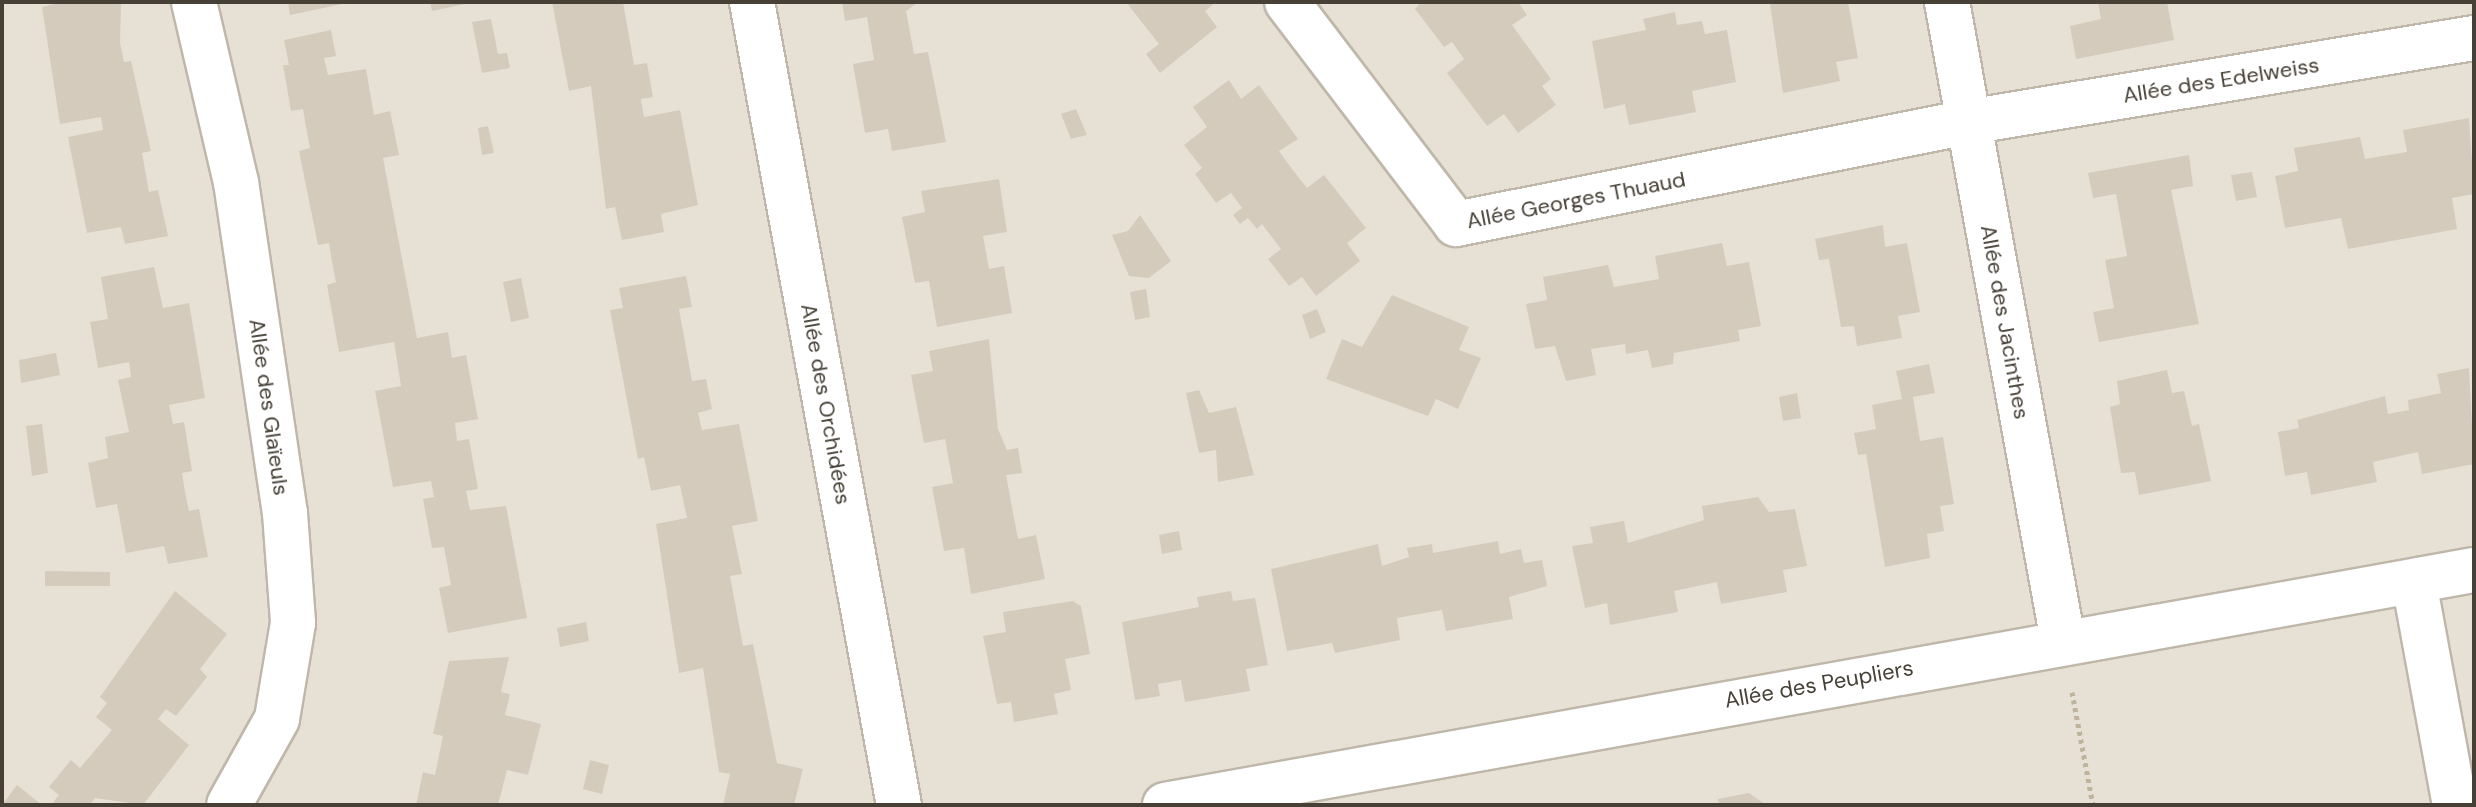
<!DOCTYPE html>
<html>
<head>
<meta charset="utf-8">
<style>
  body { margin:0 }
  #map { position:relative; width:2476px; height:807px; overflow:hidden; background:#f3efe7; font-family:"DM Sans",sans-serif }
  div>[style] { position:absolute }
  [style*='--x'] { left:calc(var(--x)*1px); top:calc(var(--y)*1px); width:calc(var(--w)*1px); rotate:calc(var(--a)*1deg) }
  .residential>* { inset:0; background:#e7e1d5 }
  .building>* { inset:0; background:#d4cbbd }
  .path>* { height:5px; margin-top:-2.5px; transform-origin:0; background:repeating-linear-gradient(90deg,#c0b39c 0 4px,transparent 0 8px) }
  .roads { filter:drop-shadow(2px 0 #beb7aa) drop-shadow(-2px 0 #beb7aa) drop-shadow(0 2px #beb7aa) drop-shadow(0 -2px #beb7aa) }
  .minor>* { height:44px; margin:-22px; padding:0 22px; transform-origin:22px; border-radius:22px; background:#fff }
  span { translate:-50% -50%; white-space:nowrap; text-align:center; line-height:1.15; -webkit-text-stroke:7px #fff; paint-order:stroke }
  .street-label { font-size:22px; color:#464036 }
  .frame { position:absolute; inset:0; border:4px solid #464036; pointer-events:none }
</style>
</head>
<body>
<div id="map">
  <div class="residential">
    <i style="clip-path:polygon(2px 2px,2474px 2px,2474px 805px,2px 805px)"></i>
  </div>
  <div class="building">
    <i style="clip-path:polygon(63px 2px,121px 2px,120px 43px,124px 62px,131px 61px,151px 151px,142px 153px,146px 175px,149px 192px,158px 190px,168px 236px,125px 244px,121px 227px,87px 233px,68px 137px,103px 130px,101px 117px,60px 124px,42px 7px)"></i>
    <i style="clip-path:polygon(288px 2px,347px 2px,347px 3px,290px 15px)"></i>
    <i style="clip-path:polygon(430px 2px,470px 2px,470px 3px,432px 11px)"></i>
    <i style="clip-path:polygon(552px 2px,623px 2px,634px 65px,647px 63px,653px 97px,641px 99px,644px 117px,680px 110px,698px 205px,661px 214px,664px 232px,622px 240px,615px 207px,606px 209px,591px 86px,569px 91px)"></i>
    <i style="clip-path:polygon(842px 2px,918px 2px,906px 11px,914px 54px,928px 52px,946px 142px,892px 151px,888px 129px,865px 133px,853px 64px,874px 60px,867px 17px,845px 21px)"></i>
    <i style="clip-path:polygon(1126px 2px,1216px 2px,1205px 11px,1217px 27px,1160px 73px,1146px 54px,1159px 44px)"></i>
    <i style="clip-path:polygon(1421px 2px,1518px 2px,1527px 15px,1512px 25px,1551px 79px,1542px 86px,1556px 105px,1518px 133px,1504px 114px,1487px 126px,1447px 73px,1464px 59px,1452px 42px,1444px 47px,1415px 9px)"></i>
    <i style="clip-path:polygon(1764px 2px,1848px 2px,1858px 58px,1836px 62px,1840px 81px,1783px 93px,1770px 4px)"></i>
    <i style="clip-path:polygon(2098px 2px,2167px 2px,2174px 40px,2076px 59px,2070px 26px,2101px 19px)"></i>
    <i style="clip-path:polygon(1675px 12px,1677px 25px,1702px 21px,1705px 34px,1727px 30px,1736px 82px,1692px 91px,1696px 112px,1629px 125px,1625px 104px,1604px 109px,1592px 41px,1646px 30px,1643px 19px)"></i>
    <i style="clip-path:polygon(491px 19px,498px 54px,507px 53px,510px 68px,482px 73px,472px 22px)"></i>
    <i style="clip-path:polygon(331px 30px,336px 56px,324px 58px,328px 75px,366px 69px,374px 115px,390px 111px,399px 155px,383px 158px,417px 338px,448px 332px,452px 358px,466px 355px,478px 419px,455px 423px,457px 441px,469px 439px,478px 489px,466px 491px,470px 510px,506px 506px,527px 618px,448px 633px,439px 588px,451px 585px,444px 547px,432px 548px,423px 499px,434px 497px,431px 481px,393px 487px,375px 391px,401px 386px,394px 342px,339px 352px,327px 285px,336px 282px,332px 262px,329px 243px,318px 245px,299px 151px,310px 148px,306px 127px,303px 109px,291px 111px,283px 65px,289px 65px,284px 40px)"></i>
    <i style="clip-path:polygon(1229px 80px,1241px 99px,1259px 85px,1298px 139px,1279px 151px,1292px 169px,1307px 188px,1324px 175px,1366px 228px,1347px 243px,1360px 261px,1316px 296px,1302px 277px,1289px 286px,1268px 259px,1281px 249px,1262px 224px,1257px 229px,1248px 218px,1240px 224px,1233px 215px,1242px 208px,1231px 193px,1216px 203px,1195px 174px,1202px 168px,1184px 145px,1207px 127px,1193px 107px)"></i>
    <i style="clip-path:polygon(1076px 109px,1087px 135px,1071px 139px,1061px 114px)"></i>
    <i style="clip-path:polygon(2469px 118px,2474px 194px,2452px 198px,2457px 229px,2348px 249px,2341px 218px,2285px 228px,2275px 176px,2298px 171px,2294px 148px,2360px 137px,2365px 159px,2407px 152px,2403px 130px)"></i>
    <i style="clip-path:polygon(488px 126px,494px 153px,482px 155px,478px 128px)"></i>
    <i style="clip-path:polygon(2189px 155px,2193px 186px,2171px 190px,2199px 324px,2099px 342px,2093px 312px,2114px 308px,2105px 260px,2127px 256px,2116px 194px,2093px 198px,2088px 173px)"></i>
    <i style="clip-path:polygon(2252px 172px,2257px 197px,2236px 201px,2231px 175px)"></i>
    <i style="clip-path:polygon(999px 179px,1007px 232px,983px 236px,989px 269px,1004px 266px,1012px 313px,937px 327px,929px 281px,915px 283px,902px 217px,925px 212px,921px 191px)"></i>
    <i style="clip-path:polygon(1140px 215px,1171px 261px,1149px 278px,1129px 276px,1112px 235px,1128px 231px)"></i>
    <i style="clip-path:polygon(1883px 225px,1885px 247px,1907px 243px,1920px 312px,1898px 316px,1902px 338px,1857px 346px,1854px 326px,1841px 327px,1829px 259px,1819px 260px,1815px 239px)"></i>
    <i style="clip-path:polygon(1722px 243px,1727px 266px,1749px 262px,1761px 326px,1738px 330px,1740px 341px,1674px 353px,1673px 364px,1652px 368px,1648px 350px,1626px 354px,1625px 344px,1591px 349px,1596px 375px,1566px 381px,1555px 346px,1535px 349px,1526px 304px,1547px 300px,1543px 277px,1608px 265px,1614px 287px,1659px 279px,1655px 256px)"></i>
    <i style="clip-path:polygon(154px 267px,163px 308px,189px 303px,205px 398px,169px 405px,173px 424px,184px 422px,192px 471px,182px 473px,185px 492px,189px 511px,199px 509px,208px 557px,168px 564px,164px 546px,126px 553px,117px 504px,96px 508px,88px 463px,108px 458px,105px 437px,129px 432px,118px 380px,131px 377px,129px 362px,98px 368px,90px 322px,108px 319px,101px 277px)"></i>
    <i style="clip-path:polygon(686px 276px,692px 307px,679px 309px,692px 381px,706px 379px,712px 409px,698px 413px,702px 430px,739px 424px,758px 521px,732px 526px,742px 574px,730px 576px,743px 646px,753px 644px,777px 763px,803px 769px,794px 805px,723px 805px,730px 774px,719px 772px,703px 668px,679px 673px,656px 524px,687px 518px,680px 485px,651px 491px,644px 457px,638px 459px,610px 310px,623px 308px,619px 288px)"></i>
    <i style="clip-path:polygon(521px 278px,529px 318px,511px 322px,503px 282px)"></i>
    <i style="clip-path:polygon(1146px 289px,1150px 317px,1135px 320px,1130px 292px)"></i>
    <i style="clip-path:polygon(1392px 295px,1469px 327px,1459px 350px,1481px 358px,1458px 409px,1436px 399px,1428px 416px,1326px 379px,1342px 339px,1362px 347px)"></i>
    <i style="clip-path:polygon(1317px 309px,1326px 332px,1310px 339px,1302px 315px)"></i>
    <i style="clip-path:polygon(989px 339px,998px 429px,1007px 450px,1018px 448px,1022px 473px,1006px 475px,1018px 539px,1036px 535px,1045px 579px,971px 594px,964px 548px,944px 551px,932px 487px,953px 483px,945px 439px,924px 443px,911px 375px,933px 371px,929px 351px)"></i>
    <i style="clip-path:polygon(56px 353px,60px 375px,21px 383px,19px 360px)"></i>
    <i style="clip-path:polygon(1929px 364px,1935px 393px,1913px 397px,1920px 441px,1943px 437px,1954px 504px,1940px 506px,1944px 531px,1927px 534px,1930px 558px,1885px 567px,1866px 454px,1858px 455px,1854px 433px,1876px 429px,1872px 405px,1902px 399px,1896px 371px)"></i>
    <i style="clip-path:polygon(2469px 368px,2474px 464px,2422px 474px,2418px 452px,2373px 462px,2377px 482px,2311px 495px,2307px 472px,2285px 476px,2278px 432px,2299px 428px,2297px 420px,2385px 396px,2388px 414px,2409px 410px,2408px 400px,2441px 393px,2437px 374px)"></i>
    <i style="clip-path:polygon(2167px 370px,2172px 393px,2184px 391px,2192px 426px,2199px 424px,2211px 481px,2139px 495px,2135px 472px,2121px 473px,2110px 407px,2120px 404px,2117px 381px)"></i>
    <i style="clip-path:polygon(1199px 390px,1209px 413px,1236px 407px,1254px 475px,1218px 482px,1216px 450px,1199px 453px,1186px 393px)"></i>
    <i style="clip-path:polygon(1797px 393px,1801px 418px,1783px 421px,1779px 397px)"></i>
    <i style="clip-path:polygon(42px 424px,48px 473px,32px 476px,26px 426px)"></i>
    <i style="clip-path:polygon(1758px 497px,1769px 512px,1795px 509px,1807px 566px,1783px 570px,1787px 592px,1721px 604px,1717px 582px,1674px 591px,1678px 612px,1610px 625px,1607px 603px,1585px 608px,1572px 546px,1593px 543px,1590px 527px,1624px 521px,1628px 543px,1704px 520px,1702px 506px)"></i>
    <i style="clip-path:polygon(1179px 531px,1182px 550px,1162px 554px,1159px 535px)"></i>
    <i style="clip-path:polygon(1498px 541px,1500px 554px,1521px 549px,1524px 563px,1542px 560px,1547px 586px,1509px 597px,1513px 619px,1446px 631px,1442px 610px,1397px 618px,1400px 640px,1335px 653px,1332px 643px,1287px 651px,1271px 569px,1378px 544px,1382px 566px,1409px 557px,1407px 548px,1432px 544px,1433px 553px)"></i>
    <i style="clip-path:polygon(45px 571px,110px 572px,110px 586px,45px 586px)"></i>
    <i style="clip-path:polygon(175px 591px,227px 634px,200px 669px,207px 677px,176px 716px,166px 709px,158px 719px,189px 745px,143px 805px,95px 798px,90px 805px,51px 805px,59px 795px,49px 787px,71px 760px,80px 768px,112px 730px,96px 717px,107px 703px,100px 697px)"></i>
    <i style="clip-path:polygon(1231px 591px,1233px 601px,1255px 598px,1268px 665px,1246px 669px,1250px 691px,1185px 702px,1181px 680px,1158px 684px,1160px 696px,1135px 700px,1122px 622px,1199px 607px,1197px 597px)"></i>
    <i style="clip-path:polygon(1073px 601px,1081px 606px,1090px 654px,1065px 659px,1071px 690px,1054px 694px,1058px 714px,1014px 722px,1011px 702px,997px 704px,983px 636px,1006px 632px,1003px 612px)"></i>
    <i style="clip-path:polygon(586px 622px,589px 641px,560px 647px,557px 628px)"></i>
    <i style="clip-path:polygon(509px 657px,501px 692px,510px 694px,505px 715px,541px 724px,528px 775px,507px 770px,498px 805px,416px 805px,423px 772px,435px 775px,443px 736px,433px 734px,449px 661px)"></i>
    <i style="clip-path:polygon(590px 760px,609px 765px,602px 794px,583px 789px)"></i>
    <i style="clip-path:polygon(17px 785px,42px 805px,2px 805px)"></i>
    <i style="clip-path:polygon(1749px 793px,1766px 805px,1719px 805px,1718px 799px)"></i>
  </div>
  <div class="path">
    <i style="--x:2072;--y:692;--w:115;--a:79.5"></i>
  </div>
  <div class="roads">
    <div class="minor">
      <i style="--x:194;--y:2;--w:185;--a:76.9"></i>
      <i style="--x:236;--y:182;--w:335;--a:81.6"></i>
      <i style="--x:285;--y:513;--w:110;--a:85.8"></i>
      <i style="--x:293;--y:623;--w:97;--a:99.5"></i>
      <i style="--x:277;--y:719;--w:98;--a:119.2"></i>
      <i style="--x:752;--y:2;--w:816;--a:79.63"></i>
      <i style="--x:1287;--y:2;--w:279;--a:52.7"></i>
      <i style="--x:1456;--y:224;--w:522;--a:-11.27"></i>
      <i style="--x:1968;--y:122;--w:513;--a:-9.43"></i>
      <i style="--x:1947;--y:2;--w:649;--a:79.71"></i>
      <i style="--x:2414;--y:582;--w:227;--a:79.6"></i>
      <i style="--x:1165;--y:805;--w:1330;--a:-10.18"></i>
    </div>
  </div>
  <div class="street-label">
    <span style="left:2221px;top:80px;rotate:-9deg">Allée des Edelweiss</span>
    <span style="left:1576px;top:200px;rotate:-11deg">Allée Georges Thuaud</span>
    <span style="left:2005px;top:322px;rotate:80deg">Allée des Jacinthes</span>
    <span style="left:826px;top:404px;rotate:80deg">Allée des Orchidées</span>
    <span style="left:269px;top:407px;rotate:82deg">Allée des Glaïeuls</span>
    <span style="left:1819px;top:684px;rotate:-10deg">Allée des Peupliers</span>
  </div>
  <div class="frame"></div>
</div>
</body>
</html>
